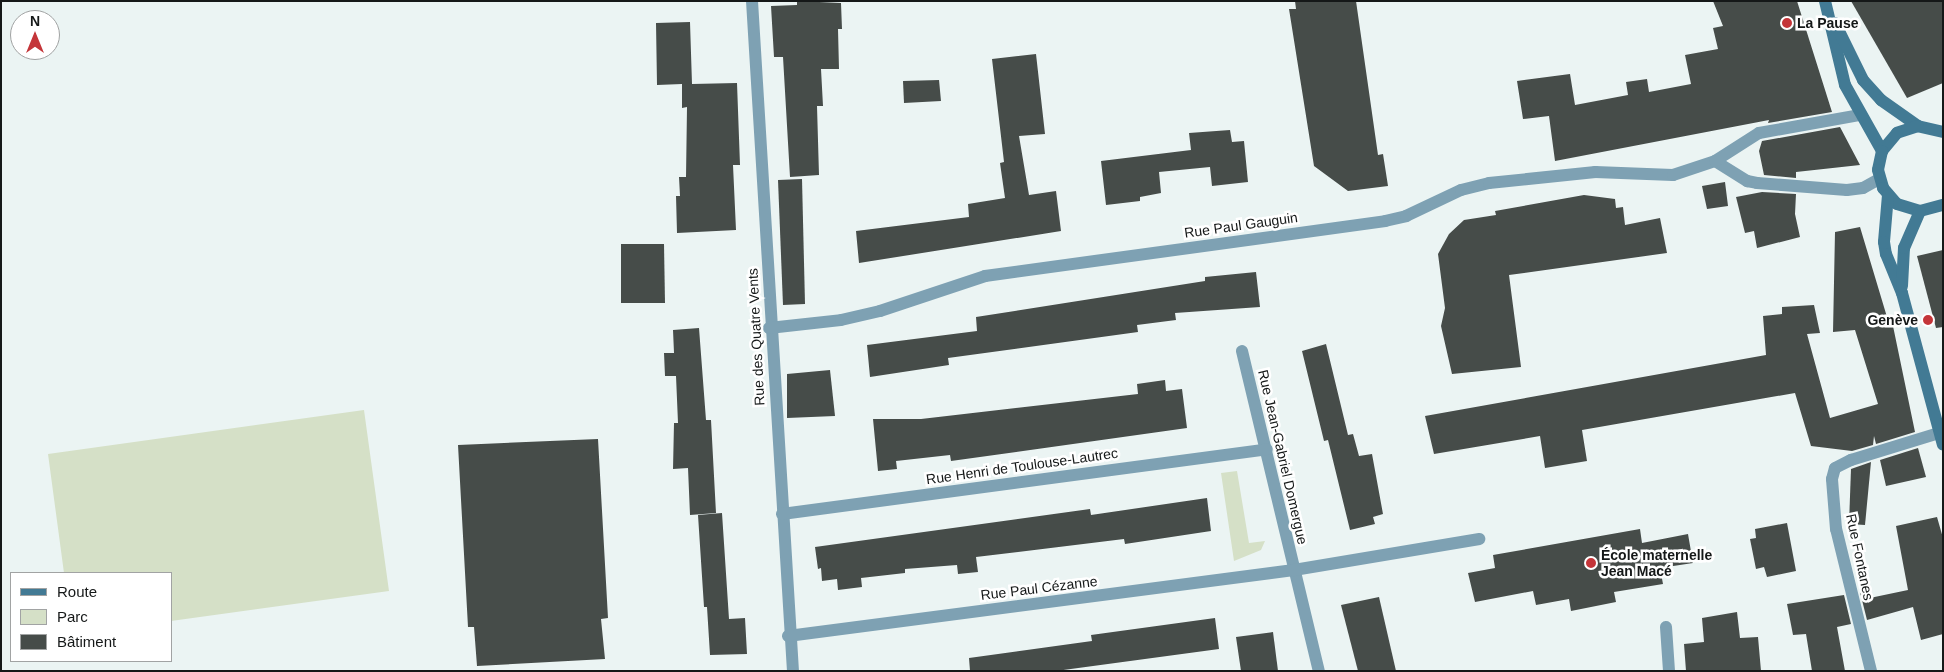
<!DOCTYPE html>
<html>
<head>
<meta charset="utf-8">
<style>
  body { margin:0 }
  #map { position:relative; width:1944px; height:672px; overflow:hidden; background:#ebf4f3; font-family:Helvetica,sans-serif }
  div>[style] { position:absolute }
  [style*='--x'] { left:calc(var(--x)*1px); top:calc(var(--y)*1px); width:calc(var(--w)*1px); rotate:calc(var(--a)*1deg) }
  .green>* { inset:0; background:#d5e0c7 }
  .building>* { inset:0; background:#464c49 }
  .street>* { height:12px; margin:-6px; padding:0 6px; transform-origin:6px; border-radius:6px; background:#7ea1b3 }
  .secondary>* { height:12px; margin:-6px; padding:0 6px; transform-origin:6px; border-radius:6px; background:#427a94 }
  .dots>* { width:14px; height:14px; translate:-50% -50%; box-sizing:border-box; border:2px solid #fff; border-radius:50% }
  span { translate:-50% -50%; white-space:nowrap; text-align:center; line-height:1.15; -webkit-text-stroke:5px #fff; paint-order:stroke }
  .poi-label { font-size:14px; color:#151818; font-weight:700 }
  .left { translate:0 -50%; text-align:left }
  .right { translate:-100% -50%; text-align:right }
  .street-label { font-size:14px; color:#151818 }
  .frame { position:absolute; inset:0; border:2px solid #151818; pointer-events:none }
  .legend { position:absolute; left:10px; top:572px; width:162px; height:90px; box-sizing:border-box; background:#fff; border:1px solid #a1a3a3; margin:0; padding:6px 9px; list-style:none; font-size:15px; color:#151818 }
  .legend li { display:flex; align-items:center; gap:10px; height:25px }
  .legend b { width:25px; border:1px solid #a1a3a3 }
  .north { position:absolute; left:10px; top:10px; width:50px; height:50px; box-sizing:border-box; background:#fff; border:1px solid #a1a3a3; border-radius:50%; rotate:0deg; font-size:14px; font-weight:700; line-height:20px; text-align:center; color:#151818 }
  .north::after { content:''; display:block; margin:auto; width:18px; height:22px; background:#c43539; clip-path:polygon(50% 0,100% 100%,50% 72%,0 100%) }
</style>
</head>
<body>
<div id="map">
  <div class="green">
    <i style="clip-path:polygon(364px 410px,389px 591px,171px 621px,171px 573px,64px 573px,48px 454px)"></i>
    <i style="clip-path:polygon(1237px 471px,1249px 543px,1265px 541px,1261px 550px,1234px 561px,1221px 473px)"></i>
  </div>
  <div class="building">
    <i style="clip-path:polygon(797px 1px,841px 3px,842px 29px,838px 29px,839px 69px,821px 69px,823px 106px,817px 106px,819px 175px,790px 177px,783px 57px,774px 57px,771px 6px,797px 5px)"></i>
    <i style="clip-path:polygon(1295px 1px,1356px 1px,1378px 155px,1383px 154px,1388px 186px,1348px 191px,1314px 166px,1289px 9px,1296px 9px)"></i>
    <i style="clip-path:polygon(1713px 1px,1797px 1px,1832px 112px,1768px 123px,1769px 120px,1555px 161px,1549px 116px,1523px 119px,1517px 81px,1570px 74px,1575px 105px,1628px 95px,1626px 82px,1647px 79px,1649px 92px,1691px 84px,1685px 55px,1718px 49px,1713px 28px,1723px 26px)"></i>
    <i style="clip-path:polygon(1851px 1px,1943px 1px,1943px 83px,1907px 98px)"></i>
    <i style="clip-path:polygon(690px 22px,692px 84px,737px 83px,740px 165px,733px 165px,736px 230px,677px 233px,676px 196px,680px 196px,679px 177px,686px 177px,687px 107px,682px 108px,682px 84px,657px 85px,656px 23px)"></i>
    <i style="clip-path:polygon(1036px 54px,1045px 134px,1019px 136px,1029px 195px,1056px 191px,1061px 231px,859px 263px,856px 231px,969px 217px,968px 204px,1005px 198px,1000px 163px,1004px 162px,992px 59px)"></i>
    <i style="clip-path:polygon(939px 80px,941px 101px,904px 103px,903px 81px)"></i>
    <i style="clip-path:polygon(1840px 127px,1860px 165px,1796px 172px,1796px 178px,1764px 175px,1759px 151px,1762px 141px)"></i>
    <i style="clip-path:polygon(1230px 130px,1232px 142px,1244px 141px,1248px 182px,1212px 186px,1210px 167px,1159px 172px,1161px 193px,1140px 197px,1140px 201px,1106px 205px,1101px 161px,1191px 150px,1189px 133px)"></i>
    <i style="clip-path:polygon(802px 179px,805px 304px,783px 305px,778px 180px)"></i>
    <i style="clip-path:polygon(1725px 182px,1728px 206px,1707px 209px,1702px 186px)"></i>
    <i style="clip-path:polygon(1762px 192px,1796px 194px,1795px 214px,1800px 237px,1757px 248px,1754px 231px,1745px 233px,1736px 197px)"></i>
    <i style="clip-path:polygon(1584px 195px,1615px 199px,1616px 208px,1623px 207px,1625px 225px,1660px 218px,1667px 253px,1509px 275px,1521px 367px,1452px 374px,1441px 326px,1445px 308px,1438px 254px,1449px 234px,1464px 220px,1496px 215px,1495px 211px)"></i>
    <i style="clip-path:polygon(1860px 227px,1890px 327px,1893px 326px,1915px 432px,1876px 444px,1874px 436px,1873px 445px,1852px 451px,1811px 446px,1795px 393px,1582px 430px,1587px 461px,1545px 468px,1540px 436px,1434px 454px,1425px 416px,1766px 355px,1763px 316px,1782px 314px,1782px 307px,1814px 305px,1820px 333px,1807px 334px,1830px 418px,1878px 404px,1855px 330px,1833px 332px,1835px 232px)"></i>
    <i style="clip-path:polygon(621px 244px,664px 244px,665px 303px,621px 303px)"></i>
    <i style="clip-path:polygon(1943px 250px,1943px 327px,1936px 328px,1917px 256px)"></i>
    <i style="clip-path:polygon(1256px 272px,1260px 307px,1175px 313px,1176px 320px,1137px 325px,1138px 332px,948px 358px,949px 365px,870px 377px,867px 345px,977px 331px,976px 317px,1205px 281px,1205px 277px)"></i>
    <i style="clip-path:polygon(699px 328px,706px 420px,711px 420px,716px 513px,690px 515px,688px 468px,673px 469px,674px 423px,678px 423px,676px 376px,665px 376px,664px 353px,674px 353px,673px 330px)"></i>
    <i style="clip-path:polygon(1326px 344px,1348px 435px,1353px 434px,1359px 456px,1372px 454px,1383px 514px,1373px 517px,1375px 524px,1350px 530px,1328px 440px,1324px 441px,1302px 351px)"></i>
    <i style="clip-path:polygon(830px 370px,835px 416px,787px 418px,787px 374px)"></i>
    <i style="clip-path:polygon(1165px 380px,1166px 391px,1182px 389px,1187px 428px,951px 461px,950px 455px,896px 461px,897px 469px,878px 471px,873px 419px,921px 419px,1138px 394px,1137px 384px)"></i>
    <i style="clip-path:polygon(598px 439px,608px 618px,601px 619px,605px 659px,477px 666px,474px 627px,468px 627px,458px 445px)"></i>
    <i style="clip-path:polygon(1918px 448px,1926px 477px,1886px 486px,1880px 460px)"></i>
    <i style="clip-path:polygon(1871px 462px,1865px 525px,1849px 524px,1851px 469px)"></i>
    <i style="clip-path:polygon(1207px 498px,1211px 531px,1125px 544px,1124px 539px,976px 557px,978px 572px,958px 574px,957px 565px,905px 569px,905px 573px,861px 578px,862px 587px,838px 590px,837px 579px,822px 581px,821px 568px,818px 569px,815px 547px,1090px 509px,1091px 515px)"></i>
    <i style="clip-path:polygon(722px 513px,729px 619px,745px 618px,747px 654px,710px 655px,707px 607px,704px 607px,698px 515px)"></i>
    <i style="clip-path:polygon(1937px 517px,1943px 538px,1943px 634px,1921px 640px,1913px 607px,1867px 620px,1860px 592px,1864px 591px,1865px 599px,1908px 590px,1896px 526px)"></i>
    <i style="clip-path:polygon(1787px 523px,1796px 571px,1767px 577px,1764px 567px,1756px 569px,1750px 539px,1756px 538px,1755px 529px)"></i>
    <i style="clip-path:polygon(1640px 529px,1642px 543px,1688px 534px,1693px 563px,1660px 568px,1663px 584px,1614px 592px,1616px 602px,1571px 611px,1569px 599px,1536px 605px,1533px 591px,1475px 602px,1468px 573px,1495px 568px,1493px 555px)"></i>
    <i style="clip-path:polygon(1844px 595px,1851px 624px,1837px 627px,1845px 671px,1812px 671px,1806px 634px,1793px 635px,1787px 604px)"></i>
    <i style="clip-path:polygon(1379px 597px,1396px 671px,1358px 671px,1341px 605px)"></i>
    <i style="clip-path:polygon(1737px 612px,1740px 638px,1758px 637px,1761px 671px,1686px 671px,1684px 644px,1704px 642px,1702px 618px)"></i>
    <i style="clip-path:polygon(1215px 618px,1219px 649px,1056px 671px,970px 671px,969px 658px,1092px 641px,1091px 635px)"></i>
    <i style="clip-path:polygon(1273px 632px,1278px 671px,1241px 671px,1236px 637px)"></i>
  </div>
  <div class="street">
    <i style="--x:752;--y:1;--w:671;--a:86.5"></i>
    <i style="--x:1715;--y:161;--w:38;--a:32"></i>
    <i style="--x:1747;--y:181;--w:10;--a:11"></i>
    <i style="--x:1757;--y:183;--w:90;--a:4.4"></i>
    <i style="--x:1847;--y:190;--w:16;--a:-7"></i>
    <i style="--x:1863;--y:188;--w:18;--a:-29"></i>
    <i style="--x:769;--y:328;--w:72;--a:-6.3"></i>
    <i style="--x:841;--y:320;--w:40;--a:-13"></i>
    <i style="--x:880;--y:311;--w:111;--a:-18.4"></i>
    <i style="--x:985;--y:276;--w:404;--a:-7.8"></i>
    <i style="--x:1385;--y:221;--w:22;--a:-13"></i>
    <i style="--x:1406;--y:216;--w:61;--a:-25.3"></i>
    <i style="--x:1461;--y:190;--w:29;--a:-14"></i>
    <i style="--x:1489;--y:183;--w:107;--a:-5.9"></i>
    <i style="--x:1595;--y:172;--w:78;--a:2.2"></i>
    <i style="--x:1673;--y:175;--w:44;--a:-18.4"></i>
    <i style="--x:1715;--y:161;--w:52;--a:-32.5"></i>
    <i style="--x:1759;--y:133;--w:103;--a:-10.1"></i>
    <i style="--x:1242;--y:351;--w:329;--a:76.5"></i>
    <i style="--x:782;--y:514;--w:489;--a:-7.6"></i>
    <i style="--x:1666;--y:627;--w:44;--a:86.1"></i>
    <i style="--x:788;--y:636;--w:510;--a:-7.43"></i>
    <i style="--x:1294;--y:570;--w:188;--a:-9.5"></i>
    <i style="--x:1871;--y:671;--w:146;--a:-103.8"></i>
    <i style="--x:1836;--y:529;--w:50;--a:-94.6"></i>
    <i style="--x:1832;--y:479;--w:11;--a:-75"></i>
    <i style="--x:1835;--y:468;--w:18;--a:-27"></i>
    <i style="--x:1851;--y:460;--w:92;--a:-17.1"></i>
  </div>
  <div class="secondary">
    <i style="--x:1825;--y:1;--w:86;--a:76.6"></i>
    <i style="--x:1845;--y:85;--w:76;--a:60.7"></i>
    <i style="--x:1835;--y:23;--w:64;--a:63.8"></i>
    <i style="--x:1863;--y:80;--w:27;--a:48"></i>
    <i style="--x:1881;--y:100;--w:45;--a:35.1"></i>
    <i style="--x:1943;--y:132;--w:26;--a:-167"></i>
    <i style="--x:1918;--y:126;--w:22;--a:162"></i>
    <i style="--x:1897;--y:133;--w:23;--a:130"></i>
    <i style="--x:1882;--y:151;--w:19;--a:102"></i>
    <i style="--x:1878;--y:170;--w:19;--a:74"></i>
    <i style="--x:1883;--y:188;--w:21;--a:49"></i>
    <i style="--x:1897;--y:204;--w:24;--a:17"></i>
    <i style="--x:1920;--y:211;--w:24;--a:-15"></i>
    <i style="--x:1888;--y:195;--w:47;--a:94.9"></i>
    <i style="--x:1884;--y:242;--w:12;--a:81"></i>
    <i style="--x:1886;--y:254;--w:42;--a:67.7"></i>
    <i style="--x:1902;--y:293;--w:157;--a:74.9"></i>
    <i style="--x:1902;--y:286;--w:38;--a:-87"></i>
    <i style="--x:1904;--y:248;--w:40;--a:-66.6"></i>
  </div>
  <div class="dots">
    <i style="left:1787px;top:23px;background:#c43539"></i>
    <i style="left:1928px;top:320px;background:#c43539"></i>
    <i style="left:1591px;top:563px;background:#c43539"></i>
  </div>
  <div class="poi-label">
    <span class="left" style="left:1797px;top:23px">La Pause</span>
    <span class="right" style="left:1918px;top:320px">Genève</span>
    <span class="left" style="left:1601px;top:563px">École maternelle<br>Jean Macé</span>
  </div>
  <div class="street-label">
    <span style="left:1241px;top:225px;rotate:-8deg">Rue Paul Gauguin</span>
    <span style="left:756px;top:337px;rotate:-93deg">Rue des Quatre Vents</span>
    <span style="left:1283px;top:457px;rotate:77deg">Rue Jean-Gabriel Domergue</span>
    <span style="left:1022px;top:466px;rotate:-8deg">Rue Henri de Toulouse-Lautrec</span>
    <span style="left:1860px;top:557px;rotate:78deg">Rue Fontanes</span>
    <span style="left:1039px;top:588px;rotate:-7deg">Rue Paul Cézanne</span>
  </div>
  <div class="frame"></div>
  <ul class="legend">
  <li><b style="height:6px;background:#427a94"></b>Route</li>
  <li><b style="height:14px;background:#d5e0c7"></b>Parc</li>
  <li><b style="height:14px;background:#464c49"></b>Bâtiment</li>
  </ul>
  <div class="north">N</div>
</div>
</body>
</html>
